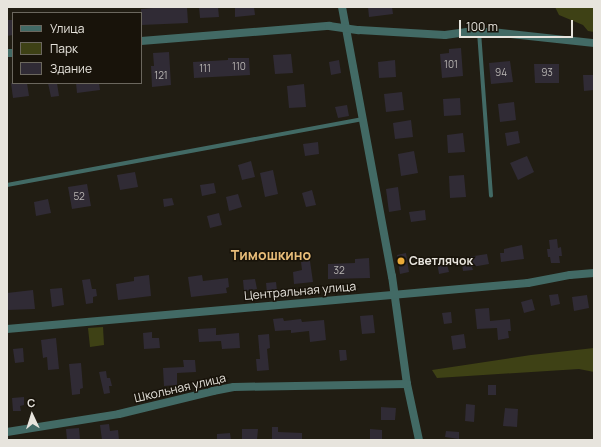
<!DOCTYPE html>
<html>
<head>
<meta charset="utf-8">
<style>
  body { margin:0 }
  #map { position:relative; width:601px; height:447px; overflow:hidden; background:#211d13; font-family:Manrope,sans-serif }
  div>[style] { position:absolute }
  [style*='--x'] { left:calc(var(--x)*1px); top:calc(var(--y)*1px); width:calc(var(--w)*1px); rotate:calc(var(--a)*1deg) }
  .green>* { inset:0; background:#3e4115 }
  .building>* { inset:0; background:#302b35 }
  .service>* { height:4px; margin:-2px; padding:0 2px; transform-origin:2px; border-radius:2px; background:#426a65 }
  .minor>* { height:8px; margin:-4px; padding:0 4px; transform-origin:4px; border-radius:4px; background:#426a65 }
  .dots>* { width:11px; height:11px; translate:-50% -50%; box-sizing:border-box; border:2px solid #18130a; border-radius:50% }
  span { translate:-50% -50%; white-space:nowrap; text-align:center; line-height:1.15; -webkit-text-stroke:3px #18130a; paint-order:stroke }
  .number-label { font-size:10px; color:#b9b6b3 }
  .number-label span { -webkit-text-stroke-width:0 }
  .poi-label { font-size:12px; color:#e7e4dd; font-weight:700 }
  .left { translate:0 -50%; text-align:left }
  .street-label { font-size:12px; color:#e7e4dd }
  .quarter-label { font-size:14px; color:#e9bd79; font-weight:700 }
  .frame { position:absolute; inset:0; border:8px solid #e7e4dd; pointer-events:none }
  .legend { position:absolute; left:12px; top:12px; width:130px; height:72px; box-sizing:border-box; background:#18130a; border:1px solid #6b675e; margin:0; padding:5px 7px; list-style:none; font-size:12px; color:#e7e4dd }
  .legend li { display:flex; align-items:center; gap:8px; height:20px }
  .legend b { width:20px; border:1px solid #6b675e }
  .north { position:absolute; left:12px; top:395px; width:40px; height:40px; -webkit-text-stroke:3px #18130a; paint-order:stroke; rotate:356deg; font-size:11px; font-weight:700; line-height:16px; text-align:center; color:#e7e4dd }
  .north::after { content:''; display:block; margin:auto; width:14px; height:18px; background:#e7e4dd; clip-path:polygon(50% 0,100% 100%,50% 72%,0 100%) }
  .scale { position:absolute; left:459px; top:20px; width:114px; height:18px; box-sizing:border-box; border:2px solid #e7e4dd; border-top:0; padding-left:5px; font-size:12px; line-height:14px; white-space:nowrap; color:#e7e4dd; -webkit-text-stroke:3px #18130a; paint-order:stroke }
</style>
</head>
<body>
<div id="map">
  <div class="green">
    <i style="clip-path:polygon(555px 7px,594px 7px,594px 32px,588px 31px,583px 25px,559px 15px)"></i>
    <i style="clip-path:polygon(103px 327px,104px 345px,90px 347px,88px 328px)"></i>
    <i style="clip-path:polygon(594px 348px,594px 372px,579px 369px,437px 378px,432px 370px,531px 355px)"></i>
  </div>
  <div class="building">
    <i style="clip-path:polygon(165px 7px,187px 7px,188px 23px,141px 25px,141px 9px)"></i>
    <i style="clip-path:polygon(199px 7px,218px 7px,219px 17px,200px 18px)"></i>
    <i style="clip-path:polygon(235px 7px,254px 7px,255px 15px,235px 17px)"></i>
    <i style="clip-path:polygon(368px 7px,392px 7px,393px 14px,369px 17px)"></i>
    <i style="clip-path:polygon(7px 20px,13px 20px,13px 35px,7px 36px)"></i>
    <i style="clip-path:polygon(461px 48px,463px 76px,442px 78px,440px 54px,449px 53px,449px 49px)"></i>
    <i style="clip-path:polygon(169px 52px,171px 85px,152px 87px,151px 66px,154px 66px,153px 53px)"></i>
    <i style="clip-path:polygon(291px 54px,293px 73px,275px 74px,273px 55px)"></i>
    <i style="clip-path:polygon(228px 58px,249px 58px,250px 75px,194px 78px,193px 62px,228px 60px)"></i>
    <i style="clip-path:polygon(339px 60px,341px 73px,331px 75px,329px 62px)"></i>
    <i style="clip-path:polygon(395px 60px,396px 77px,379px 78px,378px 62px)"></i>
    <i style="clip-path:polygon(510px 61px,513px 82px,491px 84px,489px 63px)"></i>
    <i style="clip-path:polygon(534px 64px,559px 64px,559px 83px,535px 83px)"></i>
    <i style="clip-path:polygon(583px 75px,594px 75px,594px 90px,584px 91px)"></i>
    <i style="clip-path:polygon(11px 83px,27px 83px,29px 96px,13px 98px)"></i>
    <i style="clip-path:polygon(48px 83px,57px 83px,59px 96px,51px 97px)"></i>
    <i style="clip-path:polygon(76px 83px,99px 83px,100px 90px,77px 93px)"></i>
    <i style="clip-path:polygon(304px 84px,306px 107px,289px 108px,287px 86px)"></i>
    <i style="clip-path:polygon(402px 92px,404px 110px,386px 112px,384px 94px)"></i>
    <i style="clip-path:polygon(460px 98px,461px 115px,444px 116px,443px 99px)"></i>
    <i style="clip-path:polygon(514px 102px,516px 120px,500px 122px,498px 104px)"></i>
    <i style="clip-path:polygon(347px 105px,349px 116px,338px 118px,335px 107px)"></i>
    <i style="clip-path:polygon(411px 120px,413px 137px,395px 139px,393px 123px)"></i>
    <i style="clip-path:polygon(518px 131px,520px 143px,507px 146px,505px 133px)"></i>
    <i style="clip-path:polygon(463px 133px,465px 152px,448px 153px,447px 135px)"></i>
    <i style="clip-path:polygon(318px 142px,319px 154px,305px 156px,303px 144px)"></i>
    <i style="clip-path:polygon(414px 151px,418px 173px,401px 176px,398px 154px)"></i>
    <i style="clip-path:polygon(527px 156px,534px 172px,518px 180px,510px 163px)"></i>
    <i style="clip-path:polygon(251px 161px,255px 177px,242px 180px,238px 165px)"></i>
    <i style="clip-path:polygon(273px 170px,278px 194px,265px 197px,260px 173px)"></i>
    <i style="clip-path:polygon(135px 172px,138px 187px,120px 190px,117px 175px)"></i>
    <i style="clip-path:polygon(464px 175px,466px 197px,450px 198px,449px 176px)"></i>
    <i style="clip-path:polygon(214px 183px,216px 193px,202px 196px,200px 185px)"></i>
    <i style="clip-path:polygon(87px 184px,91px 206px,72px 209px,68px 187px)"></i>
    <i style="clip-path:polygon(398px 187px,401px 210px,389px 212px,386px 189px)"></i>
    <i style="clip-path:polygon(312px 190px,316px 205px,306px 207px,302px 193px)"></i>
    <i style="clip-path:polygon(238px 194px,242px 207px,229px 211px,226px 197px)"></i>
    <i style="clip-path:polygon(172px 198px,174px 205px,164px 207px,163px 199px)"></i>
    <i style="clip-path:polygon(48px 199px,51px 213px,36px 216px,34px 202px)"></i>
    <i style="clip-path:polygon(425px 210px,426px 220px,411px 222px,409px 212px)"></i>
    <i style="clip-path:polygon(219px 213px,222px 225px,210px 228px,207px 216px)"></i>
    <i style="clip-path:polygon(557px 239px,558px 248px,561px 247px,562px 256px,559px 256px,560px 263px,551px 263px,550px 257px,548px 257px,547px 249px,550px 249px,549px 240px)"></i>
    <i style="clip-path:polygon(522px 245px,524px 259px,501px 262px,500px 253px,504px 253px,504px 249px)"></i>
    <i style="clip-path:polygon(406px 253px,409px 272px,400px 274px,397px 255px)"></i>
    <i style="clip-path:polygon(487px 254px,489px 264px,472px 267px,473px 270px,463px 271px,461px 258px)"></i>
    <i style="clip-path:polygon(369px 258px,370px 278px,328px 279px,328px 264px,355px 263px,355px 259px)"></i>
    <i style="clip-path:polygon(310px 261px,313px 282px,294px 284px,293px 272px,302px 270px,301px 262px)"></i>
    <i style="clip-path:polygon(444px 261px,445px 265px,447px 264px,449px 272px,439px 274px,437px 262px)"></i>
    <i style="clip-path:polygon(149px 275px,151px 296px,118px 300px,116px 284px,134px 281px,134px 277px)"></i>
    <i style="clip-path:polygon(202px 275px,203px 281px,228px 278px,229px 287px,226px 288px,227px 293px,191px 297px,188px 277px)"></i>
    <i style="clip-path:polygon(90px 279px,92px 289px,96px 289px,97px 296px,93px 297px,93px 303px,86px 304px,82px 280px)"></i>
    <i style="clip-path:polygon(255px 279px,257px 289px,244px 291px,243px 280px)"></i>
    <i style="clip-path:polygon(276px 282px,277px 291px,267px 293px,266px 283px)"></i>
    <i style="clip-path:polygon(62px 288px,64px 305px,52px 307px,50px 289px)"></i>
    <i style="clip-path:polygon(33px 290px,35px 309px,7px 310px,7px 293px)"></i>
    <i style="clip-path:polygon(558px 294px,560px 304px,551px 306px,549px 295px)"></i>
    <i style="clip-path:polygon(587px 295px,589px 308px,574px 311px,572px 297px)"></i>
    <i style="clip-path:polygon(532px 299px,535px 310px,524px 313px,521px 302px)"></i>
    <i style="clip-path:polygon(489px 308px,490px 321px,510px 319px,511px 331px,508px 331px,509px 338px,498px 340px,497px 328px,477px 329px,475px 309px)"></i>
    <i style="clip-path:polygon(451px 312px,452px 323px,444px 324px,442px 313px)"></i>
    <i style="clip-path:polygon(373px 315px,375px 333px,362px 334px,360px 316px)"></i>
    <i style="clip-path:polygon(283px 318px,284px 321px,301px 319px,302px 322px,324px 320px,326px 340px,310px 342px,309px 331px,291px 333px,291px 330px,275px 331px,273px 319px)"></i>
    <i style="clip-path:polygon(216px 328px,216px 335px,239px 333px,240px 348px,222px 349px,221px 341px,199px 342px,198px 329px)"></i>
    <i style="clip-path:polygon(152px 332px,152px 338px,159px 338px,160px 348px,144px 349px,143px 333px)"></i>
    <i style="clip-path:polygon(269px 334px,270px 348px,267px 349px,269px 370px,257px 371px,256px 359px,260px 359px,258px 335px)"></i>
    <i style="clip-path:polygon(464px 334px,466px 348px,453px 350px,451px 336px)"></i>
    <i style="clip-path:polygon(56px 338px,59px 369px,48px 370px,47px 357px,43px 358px,41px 340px)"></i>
    <i style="clip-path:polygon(23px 348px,24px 362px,15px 363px,13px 349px)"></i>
    <i style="clip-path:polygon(339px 350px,346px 350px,347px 360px,340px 361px)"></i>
    <i style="clip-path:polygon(183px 360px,195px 360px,196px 372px,177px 373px,177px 385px,164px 386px,163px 368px,184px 367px)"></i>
    <i style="clip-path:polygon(81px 363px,83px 388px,80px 389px,80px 394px,72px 395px,69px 364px)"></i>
    <i style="clip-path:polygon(106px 371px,107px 378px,110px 378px,112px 386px,109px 386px,110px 393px,104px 394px,99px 372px)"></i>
    <i style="clip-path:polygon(488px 385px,496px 385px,496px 395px,488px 395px)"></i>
    <i style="clip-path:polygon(24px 397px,24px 405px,20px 406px,21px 411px,13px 411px,12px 398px)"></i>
    <i style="clip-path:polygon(466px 404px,475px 405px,474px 422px,465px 421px)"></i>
    <i style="clip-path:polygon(381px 407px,396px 408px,395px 420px,381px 420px)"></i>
    <i style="clip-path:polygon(505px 408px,518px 409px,517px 427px,503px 426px)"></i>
    <i style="clip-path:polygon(109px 424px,110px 431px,118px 430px,119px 440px,102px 440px,100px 425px)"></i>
    <i style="clip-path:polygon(272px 427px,278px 427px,278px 432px,302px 433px,302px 440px,272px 440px)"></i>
    <i style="clip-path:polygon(79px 428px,80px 440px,67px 440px,66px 429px)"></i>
    <i style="clip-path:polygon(242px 429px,258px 429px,257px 440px,242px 440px)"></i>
    <i style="clip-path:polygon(370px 429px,382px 430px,382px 440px,370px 440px)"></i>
    <i style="clip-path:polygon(446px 431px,459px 432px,459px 439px,445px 437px)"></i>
    <i style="clip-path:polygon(230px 433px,231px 440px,217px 440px,217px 434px)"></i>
  </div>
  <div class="service">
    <i style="--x:479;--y:32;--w:164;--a:85.8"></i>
    <i style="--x:7;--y:185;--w:362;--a:-10.5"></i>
  </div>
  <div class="minor">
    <i style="--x:342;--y:7;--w:274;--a:79.5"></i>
    <i style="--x:392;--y:276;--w:109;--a:82.1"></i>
    <i style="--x:407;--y:384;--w:57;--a:77.9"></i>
    <i style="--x:141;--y:41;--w:189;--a:-4.6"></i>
    <i style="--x:329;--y:26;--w:30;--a:8"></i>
    <i style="--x:359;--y:30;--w:86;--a:3.3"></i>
    <i style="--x:445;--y:35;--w:22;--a:-8"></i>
    <i style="--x:467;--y:32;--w:25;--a:0"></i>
    <i style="--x:492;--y:32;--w:103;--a:6.2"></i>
    <i style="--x:7;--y:53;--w:6;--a:0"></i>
    <i style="--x:7;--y:329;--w:523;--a:-5.05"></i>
    <i style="--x:528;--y:283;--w:43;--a:-10.8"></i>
    <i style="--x:570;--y:275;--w:24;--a:-5"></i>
    <i style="--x:7;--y:432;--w:113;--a:-9.1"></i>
    <i style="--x:119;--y:414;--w:97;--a:-13.7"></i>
    <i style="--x:213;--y:391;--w:21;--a:-11"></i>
    <i style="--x:234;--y:387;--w:173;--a:-1"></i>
  </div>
  <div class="dots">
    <i style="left:401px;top:261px;background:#eaaa38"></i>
  </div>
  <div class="number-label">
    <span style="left:451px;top:65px">101</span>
    <span style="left:239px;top:67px">110</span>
    <span style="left:205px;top:69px">111</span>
    <span style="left:501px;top:73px">94</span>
    <span style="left:547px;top:73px">93</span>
    <span style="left:161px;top:76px">121</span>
    <span style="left:79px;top:197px">52</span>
    <span style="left:339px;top:271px">32</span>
  </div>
  <div class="poi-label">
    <span class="left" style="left:409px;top:261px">Светлячок</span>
  </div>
  <div class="street-label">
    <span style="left:300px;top:291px;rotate:-5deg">Центральная улица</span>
    <span style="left:180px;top:388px;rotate:-13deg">Школьная улица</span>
  </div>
  <div class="quarter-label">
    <span style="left:271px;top:255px">Тимошкино</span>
  </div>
  <div class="frame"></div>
  <ul class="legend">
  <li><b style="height:5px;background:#426a65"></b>Улица</li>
  <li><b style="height:11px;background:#3e4115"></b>Парк</li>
  <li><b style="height:11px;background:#302b35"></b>Здание</li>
  </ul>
  <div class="north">С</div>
  <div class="scale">100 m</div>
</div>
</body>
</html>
